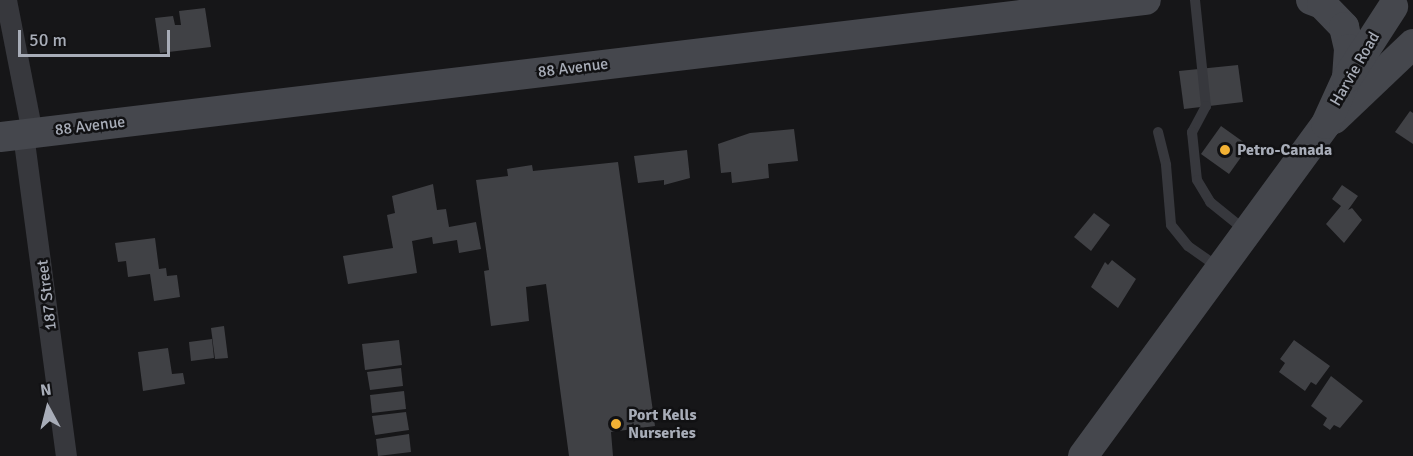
<!DOCTYPE html>
<html>
<head>
<meta charset="utf-8">
<style>
  body { margin:0 }
  #map { position:relative; width:1413px; height:456px; overflow:hidden; background:#161618; font-family:Signika,sans-serif }
  div>[style] { position:absolute }
  [style*='--x'] { left:calc(var(--x)*1px); top:calc(var(--y)*1px); width:calc(var(--w)*1px); rotate:calc(var(--a)*1deg) }
  .building>* { inset:0; background:#404145 }
  .service>* { height:10px; margin:-5px; padding:0 5px; transform-origin:5px; border-radius:5px; background:#37383d }
  .minor>* { height:21px; margin:-10.5px; padding:0 10.5px; transform-origin:10.5px; border-radius:10.5px; background:#37383d }
  .secondary>* { height:30px; margin:-15px; padding:0 15px; transform-origin:15px; border-radius:15px; background:#45474d }
  .dots>* { width:16px; height:16px; translate:-50% -50%; box-sizing:border-box; border:3px solid #111113; border-radius:50% }
  span { translate:-50% -50%; white-space:nowrap; text-align:center; line-height:1.15; -webkit-text-stroke:5px #111113; paint-order:stroke }
  .street-label { font-size:16px; color:#a8adb8 }
  .poi-label { font-size:16px; color:#a8adb8; font-weight:700 }
  .left { translate:0 -50%; text-align:left }
  .north { position:absolute; left:18px; top:378px; width:60px; height:60px; -webkit-text-stroke:4px #111113; paint-order:stroke; rotate:353deg; font-size:16px; font-weight:700; line-height:24px; text-align:center; color:#a8adb8 }
  .north::after { content:''; display:block; margin:auto; width:21px; height:27px; background:#a8adb8; clip-path:polygon(50% 0,100% 100%,50% 72%,0 100%) }
  .scale { position:absolute; left:18px; top:30px; width:152px; height:27px; box-sizing:border-box; border:3px solid #a8adb8; border-top:0; padding-left:8px; font-size:18px; line-height:21px; white-space:nowrap; color:#a8adb8; -webkit-text-stroke:4px #111113; paint-order:stroke }
</style>
</head>
<body>
<div id="map">
  <div class="building">
    <i style="clip-path:polygon(205px 8px,211px 47px,160px 53px,155px 18px,173px 16px,175px 25px,181px 25px,179px 11px)"></i>
    <i style="clip-path:polygon(1238px 65px,1243px 102px,1184px 109px,1179px 71px)"></i>
    <i style="clip-path:polygon(1410px 111px,1413px 113px,1413px 144px,1395px 132px)"></i>
    <i style="clip-path:polygon(1221px 126px,1249px 146px,1229px 174px,1201px 154px)"></i>
    <i style="clip-path:polygon(794px 129px,798px 161px,768px 164px,769px 178px,732px 183px,731px 172px,721px 173px,718px 144px,750px 133px)"></i>
    <i style="clip-path:polygon(687px 150px,690px 178px,664px 185px,664px 180px,638px 183px,634px 156px)"></i>
    <i style="clip-path:polygon(618px 162px,655px 426px,611px 432px,613px 456px,569px 456px,546px 284px,526px 287px,529px 321px,491px 326px,484px 271px,489px 270px,476px 180px,508px 176px,507px 169px,532px 165px,533px 171px)"></i>
    <i style="clip-path:polygon(433px 184px,437px 210px,446px 209px,449px 227px,476px 222px,481px 249px,459px 253px,457px 240px,433px 244px,432px 237px,412px 241px,417px 273px,348px 284px,343px 256px,393px 248px,387px 215px,395px 213px,392px 196px)"></i>
    <i style="clip-path:polygon(1342px 185px,1358px 196px,1348px 210px,1352px 208px,1362px 220px,1344px 243px,1326px 224px,1341px 206px,1332px 199px)"></i>
    <i style="clip-path:polygon(1094px 213px,1110px 225px,1091px 251px,1074px 237px)"></i>
    <i style="clip-path:polygon(155px 238px,159px 269px,166px 268px,167px 276px,177px 275px,180px 297px,154px 301px,150px 274px,128px 277px,126px 261px,118px 262px,115px 243px)"></i>
    <i style="clip-path:polygon(1112px 260px,1136px 279px,1118px 308px,1091px 287px,1105px 262px,1108px 265px)"></i>
    <i style="clip-path:polygon(224px 326px,228px 358px,215px 359px,211px 328px)"></i>
    <i style="clip-path:polygon(212px 339px,214px 358px,191px 361px,189px 342px)"></i>
    <i style="clip-path:polygon(399px 340px,402px 365px,365px 370px,362px 344px)"></i>
    <i style="clip-path:polygon(1294px 340px,1330px 366px,1316px 385px,1311px 382px,1305px 391px,1279px 372px,1285px 363px,1280px 359px)"></i>
    <i style="clip-path:polygon(168px 348px,172px 374px,183px 373px,185px 384px,143px 391px,138px 352px)"></i>
    <i style="clip-path:polygon(401px 368px,403px 386px,370px 390px,367px 372px)"></i>
    <i style="clip-path:polygon(1331px 376px,1363px 401px,1340px 428px,1334px 425px,1330px 430px,1323px 425px,1327px 418px,1311px 406px)"></i>
    <i style="clip-path:polygon(404px 391px,406px 409px,372px 413px,370px 395px)"></i>
    <i style="clip-path:polygon(406px 412px,409px 430px,375px 435px,372px 416px)"></i>
    <i style="clip-path:polygon(409px 434px,411px 452px,378px 456px,376px 439px)"></i>
  </div>
  <div class="service">
    <i style="--x:1195;--y:0;--w:107;--a:84.1"></i>
    <i style="--x:1206;--y:106;--w:30;--a:118"></i>
    <i style="--x:1192;--y:132;--w:48;--a:84.1"></i>
    <i style="--x:1197;--y:180;--w:26;--a:59"></i>
    <i style="--x:1210;--y:202;--w:46;--a:38.9"></i>
    <i style="--x:1158;--y:132;--w:34;--a:76"></i>
    <i style="--x:1166;--y:165;--w:60;--a:85.2"></i>
    <i style="--x:1171;--y:225;--w:27;--a:51"></i>
    <i style="--x:1188;--y:246;--w:38;--a:35"></i>
  </div>
  <div class="minor">
    <i style="--x:6;--y:0;--w:136;--a:78.9"></i>
    <i style="--x:23;--y:134;--w:325;--a:82.4"></i>
  </div>
  <div class="secondary">
    <i style="--x:1311;--y:0;--w:12;--a:20"></i>
    <i style="--x:1322;--y:4;--w:32;--a:46"></i>
    <i style="--x:1344;--y:27;--w:23;--a:77"></i>
    <i style="--x:1349;--y:49;--w:29;--a:94"></i>
    <i style="--x:1334;--y:119;--w:109;--a:-43.5"></i>
    <i style="--x:0;--y:137;--w:1154;--a:-6.82"></i>
    <i style="--x:1083;--y:456;--w:411;--a:-53.8"></i>
    <i style="--x:1326;--y:124;--w:51;--a:-65.5"></i>
    <i style="--x:1347;--y:78;--w:85;--a:-57.1"></i>
  </div>
  <div class="dots">
    <i style="left:1225px;top:150px;background:#f2b134"></i>
    <i style="left:616px;top:424px;background:#f2b134"></i>
  </div>
  <div class="street-label">
    <span style="left:573px;top:68px;rotate:-7deg">88 Avenue</span>
    <span style="left:1355px;top:69px;rotate:-60deg">Harvie Road</span>
    <span style="left:90px;top:126px;rotate:-7deg">88 Avenue</span>
    <span style="left:47px;top:295px;rotate:-97deg">187 Street</span>
  </div>
  <div class="poi-label">
    <span class="left" style="left:1237px;top:150px">Petro-Canada</span>
    <span class="left" style="left:628px;top:424px">Port Kells<br>Nurseries</span>
  </div>
  <div class="north">N</div>
  <div class="scale">50 m</div>
</div>
</body>
</html>
